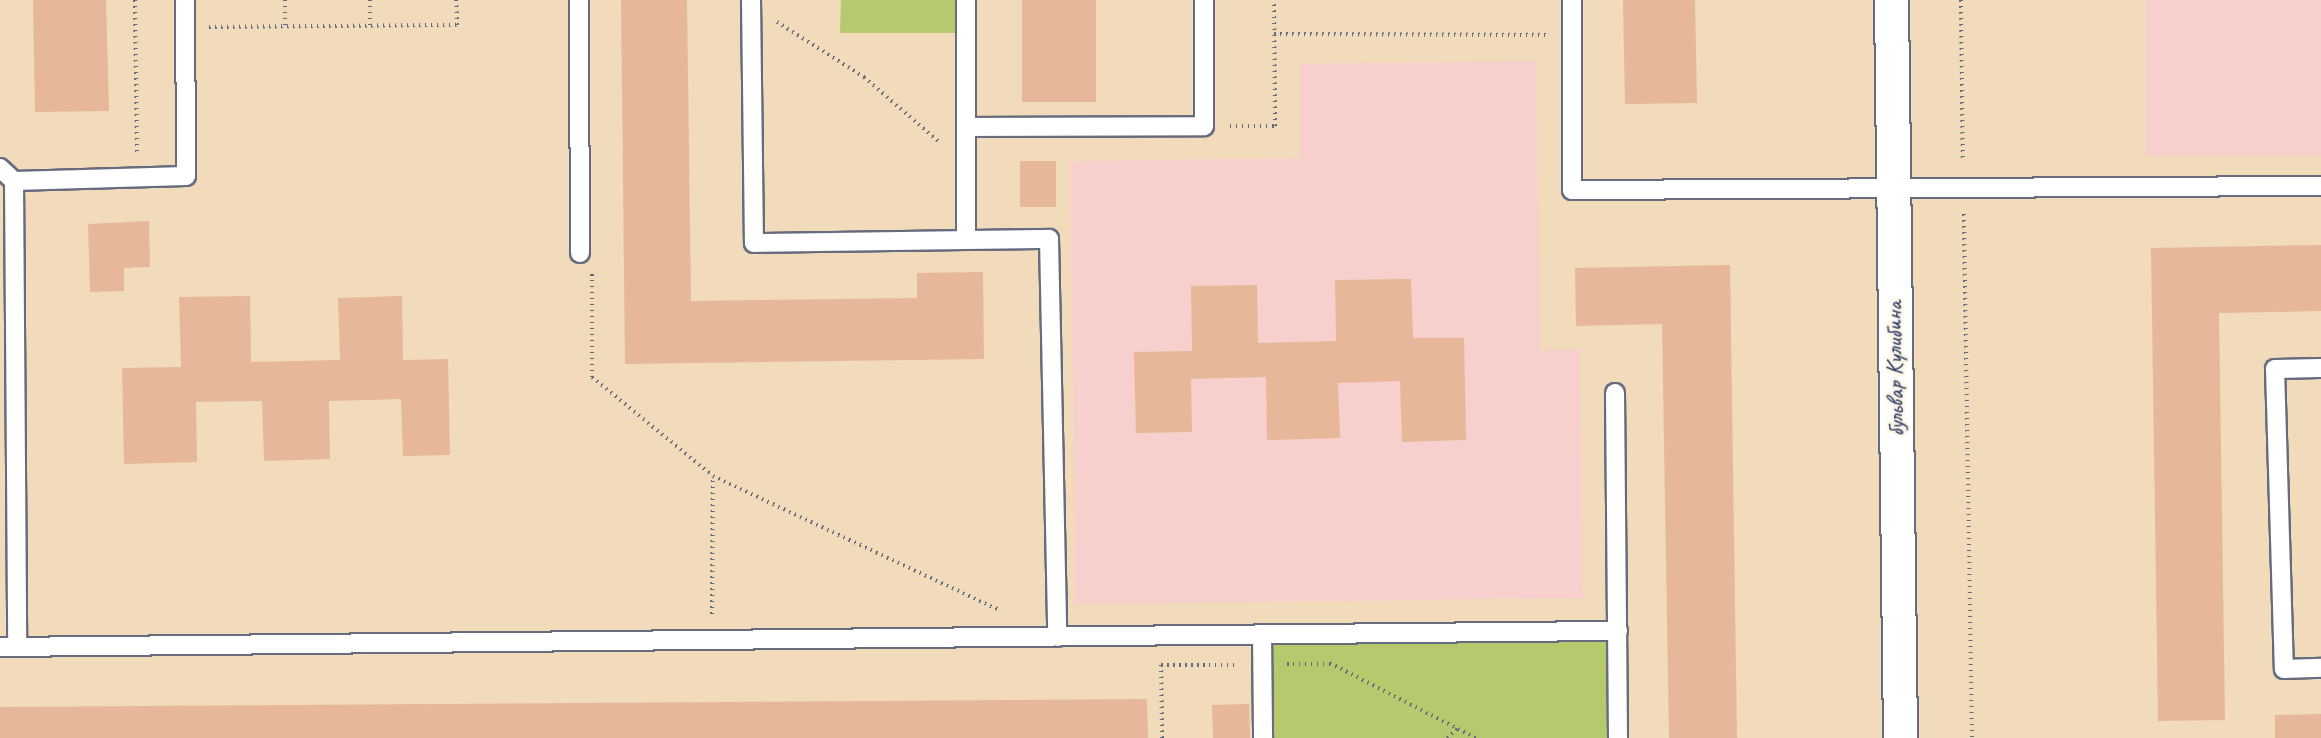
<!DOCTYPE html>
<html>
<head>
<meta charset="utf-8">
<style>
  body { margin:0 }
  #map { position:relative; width:2321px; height:738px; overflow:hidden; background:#f1dbba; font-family:Caveat,sans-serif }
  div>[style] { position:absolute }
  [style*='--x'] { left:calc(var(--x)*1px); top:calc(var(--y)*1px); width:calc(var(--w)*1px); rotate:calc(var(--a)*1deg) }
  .built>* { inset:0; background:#f7d0cd }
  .green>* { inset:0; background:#b6c96d }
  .building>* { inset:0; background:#e6b799 }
  .path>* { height:4px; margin-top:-2px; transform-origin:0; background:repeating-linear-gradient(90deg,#666b7e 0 1.5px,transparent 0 6px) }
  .roads { filter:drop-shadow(2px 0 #666b7e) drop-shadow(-2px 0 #666b7e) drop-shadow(0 2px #666b7e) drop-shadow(0 -2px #666b7e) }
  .lane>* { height:18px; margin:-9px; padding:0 9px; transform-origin:9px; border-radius:9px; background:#fff }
  .street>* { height:33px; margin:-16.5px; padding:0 16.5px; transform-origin:16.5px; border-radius:16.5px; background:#fff }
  span { translate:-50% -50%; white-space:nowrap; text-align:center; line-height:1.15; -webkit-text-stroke:5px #fcf5e5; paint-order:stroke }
  .street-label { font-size:24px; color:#1b2f5e }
</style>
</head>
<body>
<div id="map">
  <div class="built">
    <i style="clip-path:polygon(2145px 0,2321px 0,2321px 156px,2145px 156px)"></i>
    <i style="clip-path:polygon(1536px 61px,1540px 350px,1580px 349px,1583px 598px,1075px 604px,1070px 161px,1301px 158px,1300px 64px)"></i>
  </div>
  <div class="green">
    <i style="clip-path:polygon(841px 0,966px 0,966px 33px,840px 33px)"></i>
    <i style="clip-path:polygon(1608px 639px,1609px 738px,1269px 738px,1268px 643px)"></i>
  </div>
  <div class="building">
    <i style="clip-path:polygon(33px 0,106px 0,109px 111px,35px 112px)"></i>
    <i style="clip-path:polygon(621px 0,687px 0,691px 301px,917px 298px,917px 273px,983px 272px,984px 359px,625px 364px)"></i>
    <i style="clip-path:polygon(1022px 0,1096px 0,1096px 102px,1022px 102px)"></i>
    <i style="clip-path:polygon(1623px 0,1695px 0,1697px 103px,1625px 104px)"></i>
    <i style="clip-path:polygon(1020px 161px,1056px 161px,1056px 207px,1020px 207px)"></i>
    <i style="clip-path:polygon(149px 221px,150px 267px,124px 268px,124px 291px,90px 292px,88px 224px)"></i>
    <i style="clip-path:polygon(2321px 245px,2321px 311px,2219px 313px,2225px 720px,2158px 721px,2151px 248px)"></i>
    <i style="clip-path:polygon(1730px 265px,1737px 738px,1669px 738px,1662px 324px,1576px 326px,1575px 268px)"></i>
    <i style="clip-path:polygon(1411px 279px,1413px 338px,1464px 338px,1466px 440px,1402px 442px,1400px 381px,1338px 383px,1340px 438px,1267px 440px,1266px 377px,1191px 379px,1192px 432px,1136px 433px,1134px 352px,1192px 351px,1191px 286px,1257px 285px,1258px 343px,1336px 341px,1335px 280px)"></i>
    <i style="clip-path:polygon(250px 296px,251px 362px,340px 360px,338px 298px,402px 296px,403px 360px,448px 359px,450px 455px,403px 456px,401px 399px,329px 401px,330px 459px,264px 461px,262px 401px,196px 402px,197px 462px,124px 464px,122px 368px,181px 367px,179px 297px)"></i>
    <i style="clip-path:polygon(1147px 699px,1148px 738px,0 738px,0 707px)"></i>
    <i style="clip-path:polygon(1249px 704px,1250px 738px,1213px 738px,1212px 705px)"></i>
    <i style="clip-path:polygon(2321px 714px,2321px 738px,2275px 738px,2275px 715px)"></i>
  </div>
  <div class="path">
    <i style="--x:135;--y:0;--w:152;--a:89.2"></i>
    <i style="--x:285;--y:0;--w:26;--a:90"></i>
    <i style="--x:370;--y:0;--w:26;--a:90"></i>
    <i style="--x:1961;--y:0;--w:161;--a:89.3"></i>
    <i style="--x:777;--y:22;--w:103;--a:32.3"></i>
    <i style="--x:864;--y:77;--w:99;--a:40.9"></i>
    <i style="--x:209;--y:27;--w:248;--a:-0.5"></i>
    <i style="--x:457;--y:25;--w:25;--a:-92"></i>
    <i style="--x:1274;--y:34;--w:273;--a:0.2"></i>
    <i style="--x:1230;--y:126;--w:45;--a:0"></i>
    <i style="--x:1275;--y:126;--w:126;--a:-90.5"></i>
    <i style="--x:1964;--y:214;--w:524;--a:89.13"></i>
    <i style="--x:592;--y:274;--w:103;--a:90"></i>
    <i style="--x:592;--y:377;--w:156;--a:39.3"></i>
    <i style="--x:713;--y:476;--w:316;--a:25.1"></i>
    <i style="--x:712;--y:614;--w:138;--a:-89.6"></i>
    <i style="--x:1330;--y:663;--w:164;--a:27.2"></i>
    <i style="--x:1287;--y:664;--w:44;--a:0"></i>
    <i style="--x:1162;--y:738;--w:73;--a:-90.8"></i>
    <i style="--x:1161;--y:665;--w:77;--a:0"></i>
    <i style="--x:1447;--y:738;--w:16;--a:-43"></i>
  </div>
  <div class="roads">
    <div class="lane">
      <i style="--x:579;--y:0;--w:253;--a:89.8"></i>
      <i style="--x:751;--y:0;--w:243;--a:89.3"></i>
      <i style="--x:754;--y:243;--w:295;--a:-0.8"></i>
      <i style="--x:1049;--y:239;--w:398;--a:88.8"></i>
      <i style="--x:966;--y:0;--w:240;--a:90"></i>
      <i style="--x:1572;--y:0;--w:190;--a:90"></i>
      <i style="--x:1572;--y:190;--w:749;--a:-0.31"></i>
      <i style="--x:966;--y:127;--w:238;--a:-0.2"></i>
      <i style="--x:1204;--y:126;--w:126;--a:-90"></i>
      <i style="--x:0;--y:168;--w:19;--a:43"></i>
      <i style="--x:14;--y:181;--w:172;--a:-1.7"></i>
      <i style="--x:186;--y:176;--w:176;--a:-90.3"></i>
      <i style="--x:14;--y:181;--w:466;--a:89.6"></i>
      <i style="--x:2321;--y:368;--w:46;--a:178.8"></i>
      <i style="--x:2275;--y:369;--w:300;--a:88.3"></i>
      <i style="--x:2284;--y:669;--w:37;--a:-2"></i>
      <i style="--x:1615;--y:393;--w:345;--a:89.5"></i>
      <i style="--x:1262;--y:634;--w:104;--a:89.4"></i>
      <i style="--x:0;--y:647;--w:1618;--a:-0.57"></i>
    </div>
    <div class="street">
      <i style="--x:1891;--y:0;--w:738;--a:89.3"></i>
    </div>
  </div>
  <div class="street-label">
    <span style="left:1895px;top:369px;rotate:-91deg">бульвар Кулибина</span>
  </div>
</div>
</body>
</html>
